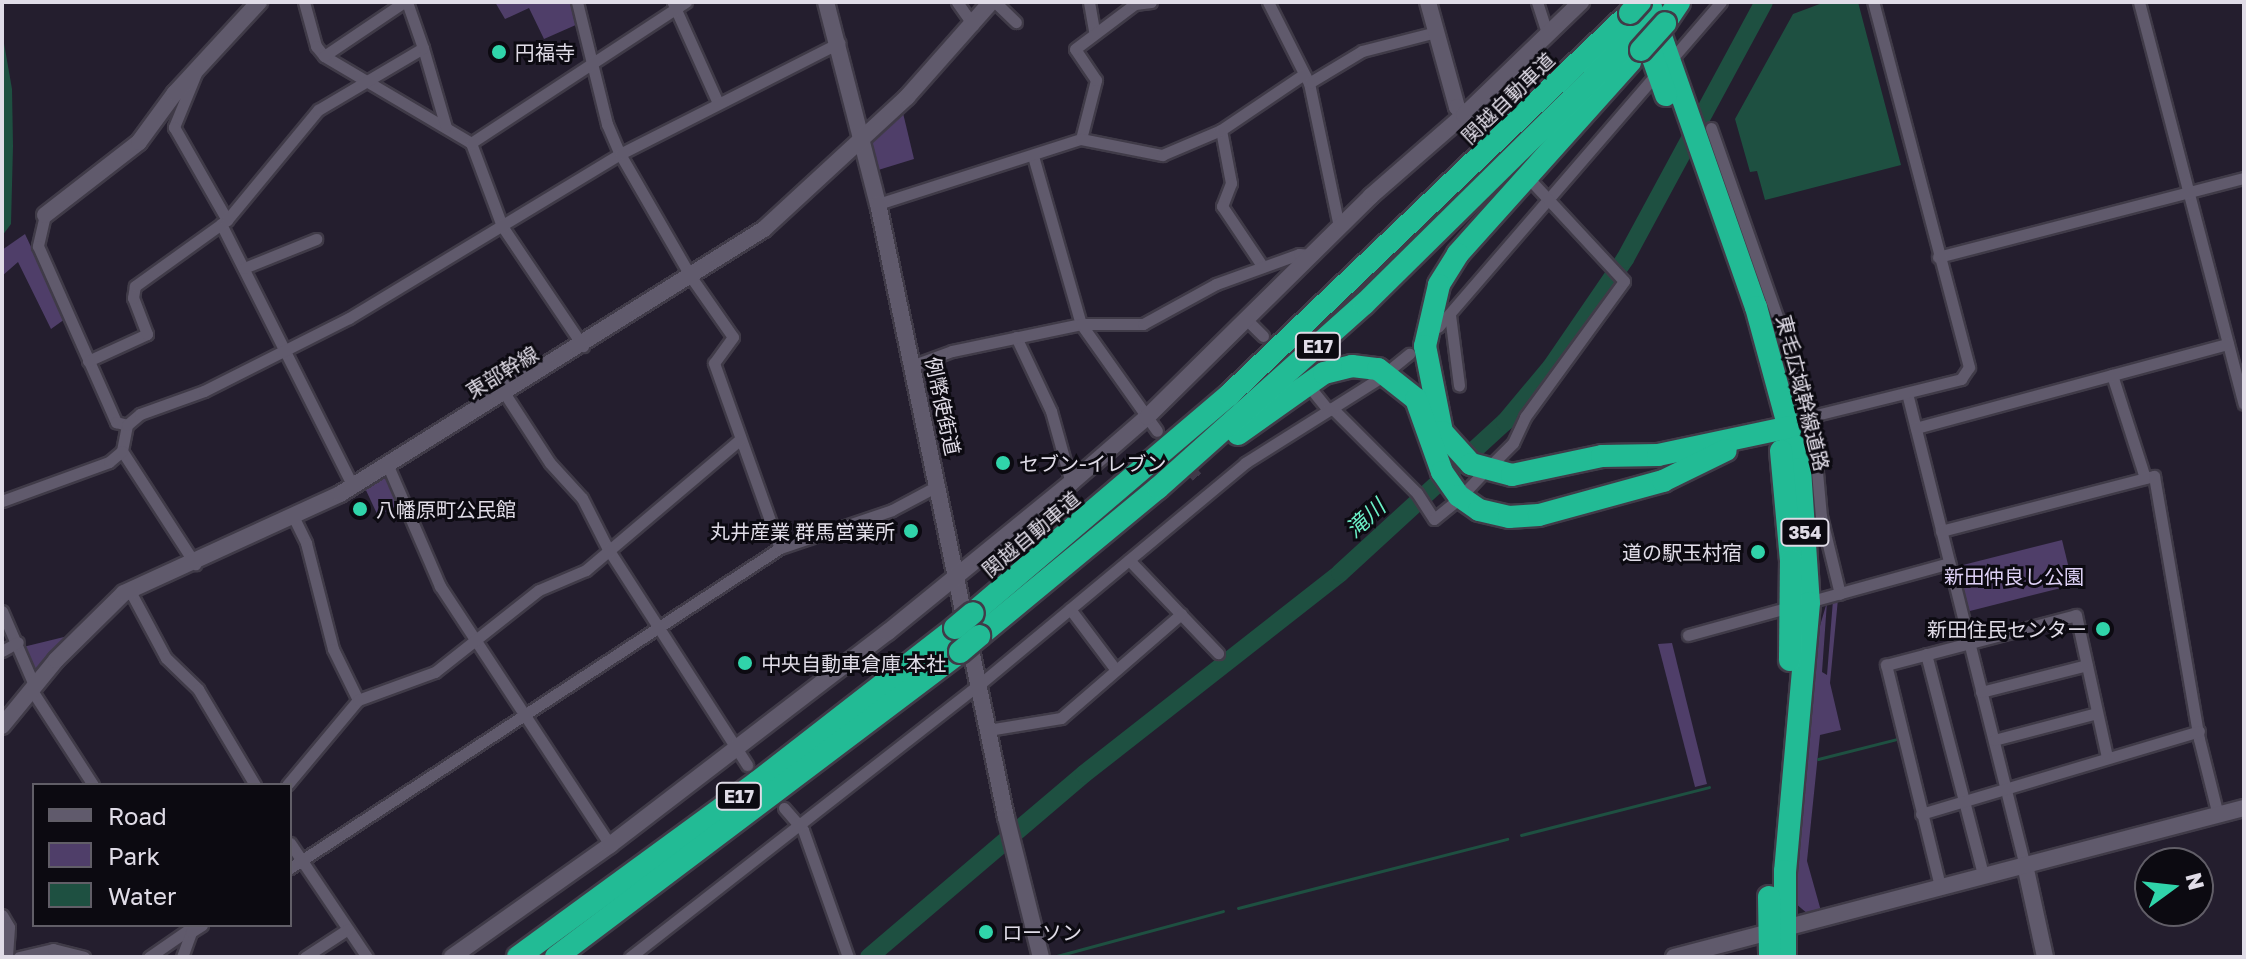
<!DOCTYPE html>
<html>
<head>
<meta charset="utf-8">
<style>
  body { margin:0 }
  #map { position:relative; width:2246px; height:959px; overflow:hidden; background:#241e2e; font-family:"Golos Text","Noto Sans JP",sans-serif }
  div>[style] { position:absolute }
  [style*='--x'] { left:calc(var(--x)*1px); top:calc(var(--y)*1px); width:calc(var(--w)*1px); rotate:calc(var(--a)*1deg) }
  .green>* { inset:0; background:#4f3e69 }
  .water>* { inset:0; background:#1e5041 }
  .stream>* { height:3px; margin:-1.5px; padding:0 1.5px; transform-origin:1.5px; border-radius:1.5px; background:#1e5041 }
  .river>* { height:18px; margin:-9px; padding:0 9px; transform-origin:9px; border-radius:9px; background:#1e5041 }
  .street-tunnel>* { height:11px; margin-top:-5.5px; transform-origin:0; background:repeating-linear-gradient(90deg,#403a4a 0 11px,transparent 0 16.5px) }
  .roads { filter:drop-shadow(2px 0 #403b48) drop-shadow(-2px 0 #403b48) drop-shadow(0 2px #403b48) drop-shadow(0 -2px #403b48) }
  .street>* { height:11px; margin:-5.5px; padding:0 5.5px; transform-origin:5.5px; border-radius:5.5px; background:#605a6c }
  .secondary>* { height:16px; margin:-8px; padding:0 8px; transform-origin:8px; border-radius:8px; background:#605a6c }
  .highway>* { height:22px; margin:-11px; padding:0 11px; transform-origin:11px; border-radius:11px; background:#22bb95 }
  .bridges { filter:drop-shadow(2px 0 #403b48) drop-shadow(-2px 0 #403b48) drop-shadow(0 2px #403b48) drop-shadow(0 -2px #403b48) }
  .highway-bridge>* { height:22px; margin:-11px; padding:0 11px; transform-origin:11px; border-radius:11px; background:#22bb95 }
  .dots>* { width:22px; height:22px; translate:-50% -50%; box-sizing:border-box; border:4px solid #0c0a11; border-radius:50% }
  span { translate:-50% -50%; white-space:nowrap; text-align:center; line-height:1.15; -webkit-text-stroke:6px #0c0a11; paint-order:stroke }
  .shield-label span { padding:2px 6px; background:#0c0a11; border:2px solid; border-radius:6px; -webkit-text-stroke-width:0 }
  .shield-label { font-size:18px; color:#e0dce7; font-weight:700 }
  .poi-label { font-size:20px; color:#e0dce7 }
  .left { translate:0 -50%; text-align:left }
  .right { translate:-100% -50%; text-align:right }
  .street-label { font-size:20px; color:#e0dce7 }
  .park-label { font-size:20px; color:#ded1f6 }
  .water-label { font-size:22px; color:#6bf0c7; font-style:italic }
  .frame { position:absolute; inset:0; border:4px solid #e0dce7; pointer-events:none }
  .legend { position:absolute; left:32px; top:783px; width:260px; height:144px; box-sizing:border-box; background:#0c0a11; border:2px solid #615e67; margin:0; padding:10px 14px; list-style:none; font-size:24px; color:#e0dce7 }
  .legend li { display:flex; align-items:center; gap:16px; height:40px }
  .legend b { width:40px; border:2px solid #615e67 }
  .north { position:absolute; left:2134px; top:847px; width:80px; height:80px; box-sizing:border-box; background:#0c0a11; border:2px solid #615e67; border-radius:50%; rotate:75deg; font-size:22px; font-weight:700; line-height:32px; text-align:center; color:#e0dce7 }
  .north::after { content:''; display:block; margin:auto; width:28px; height:36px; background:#30d4aa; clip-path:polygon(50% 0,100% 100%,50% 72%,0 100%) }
</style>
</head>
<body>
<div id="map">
  <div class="green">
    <i style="clip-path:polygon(495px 2px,572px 2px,578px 24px,544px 39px,529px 8px,505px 19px)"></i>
    <i style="clip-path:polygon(903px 113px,914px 159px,875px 171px,869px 141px)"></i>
    <i style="clip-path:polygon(25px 234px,65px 319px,51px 329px,18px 262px,2px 276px,2px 250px)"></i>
    <i style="clip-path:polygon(388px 474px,402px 503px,378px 516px,364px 486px)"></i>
    <i style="clip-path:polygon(2062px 540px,2073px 585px,1966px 612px,1955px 567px)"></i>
    <i style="clip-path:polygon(1838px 599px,1830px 683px,1841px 730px,1820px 735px,1807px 861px,1821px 911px,1808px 914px,1795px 903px,1799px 838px,1819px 629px,1827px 602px,1822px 672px,1827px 675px,1833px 600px)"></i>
    <i style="clip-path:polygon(64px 637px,66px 641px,33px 675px,23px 647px)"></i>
    <i style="clip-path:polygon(1672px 643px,1707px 784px,1695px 787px,1658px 644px)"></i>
  </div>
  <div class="water">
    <i style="clip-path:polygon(1825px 2px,1858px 2px,1901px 165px,1765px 200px,1757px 171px,1750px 172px,1735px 119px,1793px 14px)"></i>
    <i style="clip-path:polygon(2px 32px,12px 89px,13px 146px,11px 224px,2px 236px)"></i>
  </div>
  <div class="stream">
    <i style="--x:1818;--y:759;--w:81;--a:-14.2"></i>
    <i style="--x:1521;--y:835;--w:194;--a:-14.3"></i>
    <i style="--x:1238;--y:908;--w:278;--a:-14.4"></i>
    <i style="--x:1053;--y:957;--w:176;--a:-15.1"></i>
  </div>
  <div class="river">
    <i style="--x:869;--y:957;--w:282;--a:-40.4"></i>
    <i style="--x:1084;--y:774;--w:325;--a:-38.1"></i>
    <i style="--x:1340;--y:573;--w:224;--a:-42.5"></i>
    <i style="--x:1505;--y:422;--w:72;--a:-50.1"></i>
    <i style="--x:1551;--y:367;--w:131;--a:-55.6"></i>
    <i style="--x:1625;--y:259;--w:292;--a:-61.6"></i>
  </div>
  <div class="street-tunnel">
    <i style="--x:1157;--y:431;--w:65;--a:48.7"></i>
  </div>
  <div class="roads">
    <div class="street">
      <i style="--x:304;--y:2;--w:46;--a:74.7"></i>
      <i style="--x:316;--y:46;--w:13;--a:51"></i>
      <i style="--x:324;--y:56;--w:171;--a:30.6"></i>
      <i style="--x:471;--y:143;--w:89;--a:69.5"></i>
      <i style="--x:502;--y:226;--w:145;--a:56"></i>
      <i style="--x:577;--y:2;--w:126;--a:76.2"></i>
      <i style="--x:607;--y:124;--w:33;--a:67"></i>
      <i style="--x:620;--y:154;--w:142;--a:60"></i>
      <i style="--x:691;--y:277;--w:73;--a:55"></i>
      <i style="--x:733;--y:337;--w:32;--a:126"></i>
      <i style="--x:714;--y:363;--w:196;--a:70.4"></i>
      <i style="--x:957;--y:2;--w:28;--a:55"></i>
      <i style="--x:995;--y:2;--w:29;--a:44"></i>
      <i style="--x:1089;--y:2;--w:29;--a:80"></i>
      <i style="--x:1268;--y:2;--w:91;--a:63.2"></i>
      <i style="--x:1309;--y:83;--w:147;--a:78.2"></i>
      <i style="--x:1537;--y:2;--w:35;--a:72"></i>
      <i style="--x:2139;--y:2;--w:415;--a:75.4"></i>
      <i style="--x:673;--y:3;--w:107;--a:65.8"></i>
      <i style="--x:423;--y:48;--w:82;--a:73.8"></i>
      <i style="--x:324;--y:56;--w:97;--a:-34"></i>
      <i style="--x:1670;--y:61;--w:78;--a:-49.2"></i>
      <i style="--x:197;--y:71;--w:61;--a:112.3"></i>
      <i style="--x:174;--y:127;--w:107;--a:60.3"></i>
      <i style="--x:1309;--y:83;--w:62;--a:-31.1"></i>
      <i style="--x:1362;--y:51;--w:76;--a:-14.4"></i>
      <i style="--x:1464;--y:115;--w:21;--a:41"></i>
      <i style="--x:1711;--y:128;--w:305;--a:70.7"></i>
      <i style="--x:1812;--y:416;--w:100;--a:84.9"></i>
      <i style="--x:1821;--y:516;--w:80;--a:76.3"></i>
      <i style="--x:1221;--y:130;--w:54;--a:79.3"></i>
      <i style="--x:1231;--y:183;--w:25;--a:111"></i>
      <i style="--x:1222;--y:206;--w:73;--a:56.1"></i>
      <i style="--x:1081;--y:139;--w:61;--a:-75.7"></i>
      <i style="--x:1096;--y:80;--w:37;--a:-124"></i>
      <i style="--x:1075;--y:49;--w:75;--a:-36.9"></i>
      <i style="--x:1135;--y:4;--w:16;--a:-7"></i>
      <i style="--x:471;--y:143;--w:257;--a:-33.3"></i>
      <i style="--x:1033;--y:156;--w:175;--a:74.1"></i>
      <i style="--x:1081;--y:324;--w:131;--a:54.6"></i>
      <i style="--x:878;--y:204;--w:213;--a:-17.8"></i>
      <i style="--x:1081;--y:139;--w:83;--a:11.2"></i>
      <i style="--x:1162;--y:155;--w:64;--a:-23"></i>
      <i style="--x:1221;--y:130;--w:100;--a:-34"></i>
      <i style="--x:45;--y:215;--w:32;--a:103"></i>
      <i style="--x:38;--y:246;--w:193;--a:66.1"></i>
      <i style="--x:116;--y:422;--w:11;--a:15"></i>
      <i style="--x:127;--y:425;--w:26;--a:101"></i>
      <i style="--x:122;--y:451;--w:135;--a:57.1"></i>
      <i style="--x:221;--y:224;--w:293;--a:63.3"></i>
      <i style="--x:1938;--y:257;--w:316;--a:-14.5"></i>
      <i style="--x:244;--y:268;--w:78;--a:-21.9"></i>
      <i style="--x:1450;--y:315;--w:71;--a:82.7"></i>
      <i style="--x:1246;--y:319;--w:24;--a:45"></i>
      <i style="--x:1438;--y:327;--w:335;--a:-49.2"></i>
      <i style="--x:1016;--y:337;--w:82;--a:64.7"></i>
      <i style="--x:1051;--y:411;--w:75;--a:74.5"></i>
      <i style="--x:88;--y:361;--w:65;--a:-24.6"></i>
      <i style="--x:147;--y:334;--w:39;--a:-111"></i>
      <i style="--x:133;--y:298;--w:12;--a:-81"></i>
      <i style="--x:135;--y:286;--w:113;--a:-35.7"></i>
      <i style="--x:227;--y:220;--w:143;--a:-50.4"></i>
      <i style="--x:318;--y:110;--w:122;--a:-30.6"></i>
      <i style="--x:423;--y:48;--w:49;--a:-109.2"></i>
      <i style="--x:914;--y:365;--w:40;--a:-20.2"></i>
      <i style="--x:952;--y:351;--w:132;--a:-11.8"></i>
      <i style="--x:1081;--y:324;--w:62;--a:0"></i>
      <i style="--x:1143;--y:324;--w:83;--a:-28.7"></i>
      <i style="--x:1216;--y:284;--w:88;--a:-19.9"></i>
      <i style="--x:1299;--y:254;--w:13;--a:4"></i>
      <i style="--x:1393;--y:367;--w:21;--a:-39"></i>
      <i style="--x:2112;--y:375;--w:108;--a:72.2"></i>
      <i style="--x:1312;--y:390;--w:26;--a:51"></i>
      <i style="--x:1907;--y:393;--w:487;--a:76"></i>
      <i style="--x:505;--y:394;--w:82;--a:56.9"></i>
      <i style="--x:550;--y:463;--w:47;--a:47.6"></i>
      <i style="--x:582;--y:498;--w:57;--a:63"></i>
      <i style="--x:608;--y:549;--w:257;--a:57.2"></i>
      <i style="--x:1332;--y:408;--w:120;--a:45"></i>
      <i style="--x:1417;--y:493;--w:31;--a:57"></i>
      <i style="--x:1434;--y:519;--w:27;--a:-39"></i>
      <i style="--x:127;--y:425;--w:17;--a:-40"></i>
      <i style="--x:140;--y:414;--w:68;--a:-19.8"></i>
      <i style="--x:204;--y:391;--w:162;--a:-26.7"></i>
      <i style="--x:349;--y:318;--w:317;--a:-31.2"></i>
      <i style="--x:620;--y:154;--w:246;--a:-26.9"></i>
      <i style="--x:1790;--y:427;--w:25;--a:-27"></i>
      <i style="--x:1812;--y:416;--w:154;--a:-13.9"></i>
      <i style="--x:1961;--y:379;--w:14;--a:-56"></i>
      <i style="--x:1969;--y:367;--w:377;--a:-104.7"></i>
      <i style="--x:1916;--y:428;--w:323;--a:-15.1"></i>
      <i style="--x:1491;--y:465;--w:31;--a:-45"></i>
      <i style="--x:1513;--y:443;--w:29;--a:-65"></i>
      <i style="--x:1525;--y:417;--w:168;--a:-53.9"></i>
      <i style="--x:1624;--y:281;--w:135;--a:-132.9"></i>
      <i style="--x:388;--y:466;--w:131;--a:66.6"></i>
      <i style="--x:440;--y:586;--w:310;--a:56.7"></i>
      <i style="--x:1466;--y:491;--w:21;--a:-47"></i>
      <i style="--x:2;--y:501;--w:114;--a:-20"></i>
      <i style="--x:109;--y:462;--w:17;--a:-40"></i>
      <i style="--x:294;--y:518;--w:28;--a:64"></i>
      <i style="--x:306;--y:543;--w:109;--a:75.7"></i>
      <i style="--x:333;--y:649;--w:57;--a:63.9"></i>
      <i style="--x:1941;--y:531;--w:220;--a:-14.5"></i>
      <i style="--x:2154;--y:476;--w:267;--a:80.3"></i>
      <i style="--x:2199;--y:739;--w:78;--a:76"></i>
      <i style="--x:1129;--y:560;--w:129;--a:46.3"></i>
      <i style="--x:130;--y:591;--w:76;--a:61.8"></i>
      <i style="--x:166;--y:658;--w:45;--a:44.1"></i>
      <i style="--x:198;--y:689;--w:112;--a:59.3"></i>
      <i style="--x:1070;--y:609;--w:76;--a:53"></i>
      <i style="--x:2;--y:611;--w:81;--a:66.6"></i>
      <i style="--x:1688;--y:635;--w:271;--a:-15.4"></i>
      <i style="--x:2;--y:651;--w:18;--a:-29"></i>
      <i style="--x:1926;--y:654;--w:228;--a:75.5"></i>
      <i style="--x:31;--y:689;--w:114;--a:57.1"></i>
      <i style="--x:1981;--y:692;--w:109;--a:-14.3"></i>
      <i style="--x:988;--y:730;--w:74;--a:-9.3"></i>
      <i style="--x:1061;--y:718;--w:159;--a:-40.9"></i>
      <i style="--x:1994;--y:740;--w:106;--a:-14.7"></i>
      <i style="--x:287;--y:785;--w:111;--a:-50.1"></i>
      <i style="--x:358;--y:700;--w:82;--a:-20"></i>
      <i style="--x:435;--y:672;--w:132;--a:-38.3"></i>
      <i style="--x:539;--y:590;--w:51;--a:-23.1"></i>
      <i style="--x:586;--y:570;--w:199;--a:-40.3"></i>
      <i style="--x:784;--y:808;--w:29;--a:49"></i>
      <i style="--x:803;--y:830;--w:135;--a:70.5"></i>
      <i style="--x:1921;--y:814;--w:290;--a:-16.6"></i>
      <i style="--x:290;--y:843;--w:138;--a:56"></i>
      <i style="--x:290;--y:868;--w:585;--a:-33.15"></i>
      <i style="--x:780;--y:548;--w:118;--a:-18.7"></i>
      <i style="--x:892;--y:510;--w:53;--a:-28"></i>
      <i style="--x:1940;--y:886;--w:228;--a:-103.7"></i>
      <i style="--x:1886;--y:665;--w:196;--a:-14.7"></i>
      <i style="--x:2076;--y:615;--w:145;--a:77.7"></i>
      <i style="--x:2;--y:915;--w:14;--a:60"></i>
      <i style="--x:9;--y:927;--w:30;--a:94"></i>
      <i style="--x:19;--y:957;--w:35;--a:-13"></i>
      <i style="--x:53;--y:949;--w:32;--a:14"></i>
      <i style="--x:149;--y:957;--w:47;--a:-34.7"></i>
      <i style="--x:182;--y:957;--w:27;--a:-70"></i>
      <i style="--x:191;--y:932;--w:13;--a:-32"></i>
      <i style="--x:305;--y:957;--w:51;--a:-33.1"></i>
      <i style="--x:630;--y:957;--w:444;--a:-38"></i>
      <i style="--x:980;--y:684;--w:345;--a:-39.8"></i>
      <i style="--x:1245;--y:463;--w:156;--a:-32.2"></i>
    </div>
    <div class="secondary">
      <i style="--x:826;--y:2;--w:209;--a:75.6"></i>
      <i style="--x:878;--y:204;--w:626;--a:78.21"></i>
      <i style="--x:1006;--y:817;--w:144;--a:76"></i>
      <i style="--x:1428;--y:2;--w:109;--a:74.6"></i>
      <i style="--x:1457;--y:107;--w:11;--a:49"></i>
      <i style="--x:45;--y:215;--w:119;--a:-37.8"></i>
      <i style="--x:139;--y:142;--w:61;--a:-53.7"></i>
      <i style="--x:175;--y:93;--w:124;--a:-47.3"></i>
      <i style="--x:2;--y:726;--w:85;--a:-50.7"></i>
      <i style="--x:56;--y:660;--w:95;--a:-44.6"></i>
      <i style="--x:124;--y:593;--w:238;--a:-24.6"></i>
      <i style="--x:340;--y:494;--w:500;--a:-32.01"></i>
      <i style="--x:764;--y:229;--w:195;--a:-42.7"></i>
      <i style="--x:907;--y:97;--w:127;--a:-48.5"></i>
      <i style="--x:2025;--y:865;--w:94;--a:77.7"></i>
      <i style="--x:452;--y:957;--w:194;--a:-35.3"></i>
      <i style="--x:610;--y:845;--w:350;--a:-37.5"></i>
      <i style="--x:888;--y:632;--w:236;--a:-39.2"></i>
      <i style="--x:1071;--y:483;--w:101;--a:-41"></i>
      <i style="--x:1147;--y:417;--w:315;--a:-44.6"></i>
      <i style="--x:1371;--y:196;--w:123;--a:-41.1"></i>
      <i style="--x:1464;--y:115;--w:163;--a:-44"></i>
      <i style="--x:1674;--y:957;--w:589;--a:-14.65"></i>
    </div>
    <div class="highway">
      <i style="--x:1649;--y:2;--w:323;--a:70.7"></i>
      <i style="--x:1756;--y:307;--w:168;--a:74.8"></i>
      <i style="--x:1800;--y:469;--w:134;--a:86.2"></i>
      <i style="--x:1809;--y:603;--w:269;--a:95.1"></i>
      <i style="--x:1785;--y:871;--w:86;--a:90"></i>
      <i style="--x:1665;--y:23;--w:25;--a:-56"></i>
      <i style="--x:1643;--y:30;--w:69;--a:70.5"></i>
      <i style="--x:1630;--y:62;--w:258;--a:131.9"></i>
      <i style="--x:1458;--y:254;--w:36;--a:122"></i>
      <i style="--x:1439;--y:285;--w:63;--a:102.9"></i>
      <i style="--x:1425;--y:346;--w:88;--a:78.8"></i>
      <i style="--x:1442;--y:432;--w:43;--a:47.8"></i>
      <i style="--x:1471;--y:464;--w:42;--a:15"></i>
      <i style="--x:1512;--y:475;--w:92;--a:-11.9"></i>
      <i style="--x:1602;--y:456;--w:56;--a:-1"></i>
      <i style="--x:1658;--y:455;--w:135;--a:-12"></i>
      <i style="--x:1238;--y:434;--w:105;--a:-35.3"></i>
      <i style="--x:1324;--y:373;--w:29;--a:-14"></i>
      <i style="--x:1352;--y:366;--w:26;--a:7"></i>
      <i style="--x:1378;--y:369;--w:48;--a:38.3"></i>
      <i style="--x:1416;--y:399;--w:77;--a:70.4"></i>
      <i style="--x:1442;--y:472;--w:29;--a:55"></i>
      <i style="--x:1459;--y:496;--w:24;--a:35"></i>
      <i style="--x:1479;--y:510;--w:31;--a:13"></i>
      <i style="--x:1509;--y:517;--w:30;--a:-4"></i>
      <i style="--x:1539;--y:515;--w:129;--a:-15.3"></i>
      <i style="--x:1663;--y:481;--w:70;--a:-26.2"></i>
      <i style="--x:1781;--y:451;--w:109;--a:84.8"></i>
      <i style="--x:1791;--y:560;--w:100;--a:90.6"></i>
      <i style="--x:973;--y:613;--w:336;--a:-40.4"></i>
      <i style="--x:1229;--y:395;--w:554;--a:-43.61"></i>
      <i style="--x:979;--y:636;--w:232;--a:-39.6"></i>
      <i style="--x:1158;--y:488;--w:276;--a:-41.8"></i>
      <i style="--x:1364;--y:304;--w:383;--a:-44.6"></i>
      <i style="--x:1769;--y:897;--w:60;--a:89"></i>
      <i style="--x:518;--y:957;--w:295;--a:-36.2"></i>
      <i style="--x:756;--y:783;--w:252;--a:-37.9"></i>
      <i style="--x:556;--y:957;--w:506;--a:-37.05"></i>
    </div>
  </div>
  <div class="bridges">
    <div class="highway-bridge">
      <i style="--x:1630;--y:13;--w:15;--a:-48"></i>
      <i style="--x:1641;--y:50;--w:36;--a:-48"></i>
      <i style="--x:955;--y:628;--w:23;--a:-40"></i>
      <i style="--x:960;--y:652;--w:25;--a:-40"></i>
    </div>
  </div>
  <div class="dots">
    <i style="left:499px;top:52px;background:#30d4aa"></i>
    <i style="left:1003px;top:463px;background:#30d4aa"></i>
    <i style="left:360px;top:509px;background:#30d4aa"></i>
    <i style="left:911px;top:531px;background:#30d4aa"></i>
    <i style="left:1758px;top:552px;background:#30d4aa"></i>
    <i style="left:2103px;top:629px;background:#30d4aa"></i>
    <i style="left:745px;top:663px;background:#30d4aa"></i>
    <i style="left:986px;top:932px;background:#30d4aa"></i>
  </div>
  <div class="shield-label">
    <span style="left:1318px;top:346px">E17</span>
    <span style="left:1805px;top:532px">354</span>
    <span style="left:739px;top:796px">E17</span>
  </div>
  <div class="poi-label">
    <span class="left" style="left:515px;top:52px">円福寺</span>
    <span class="left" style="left:1019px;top:463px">セブン-イレブン</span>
    <span class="left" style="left:376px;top:509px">八幡原町公民館</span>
    <span class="right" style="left:895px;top:531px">丸井産業 群馬営業所</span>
    <span class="right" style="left:1742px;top:552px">道の駅玉村宿</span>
    <span class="right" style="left:2087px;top:629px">新田住民センター</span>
    <span class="left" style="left:761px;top:663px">中央自動車倉庫 本社</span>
    <span class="left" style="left:1002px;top:932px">ローソン</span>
  </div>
  <div class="street-label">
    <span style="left:1508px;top:98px;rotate:-44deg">関越自動車道</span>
    <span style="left:502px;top:372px;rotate:-31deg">東部幹線</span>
    <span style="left:1803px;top:393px;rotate:76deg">東毛広域幹線道路</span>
    <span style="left:943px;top:406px;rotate:78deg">例幣使街道</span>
    <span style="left:1031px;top:534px;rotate:-40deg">関越自動車道</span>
  </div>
  <div class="park-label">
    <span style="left:2014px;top:576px">新田仲良し公園</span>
  </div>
  <div class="water-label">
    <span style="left:1365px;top:518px;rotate:-43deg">滝川</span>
  </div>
  <div class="frame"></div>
  <ul class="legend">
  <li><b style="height:10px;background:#605a6c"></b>Road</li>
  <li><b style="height:22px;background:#4f3e69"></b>Park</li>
  <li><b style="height:22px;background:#1e5041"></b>Water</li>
  </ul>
  <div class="north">N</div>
</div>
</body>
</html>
